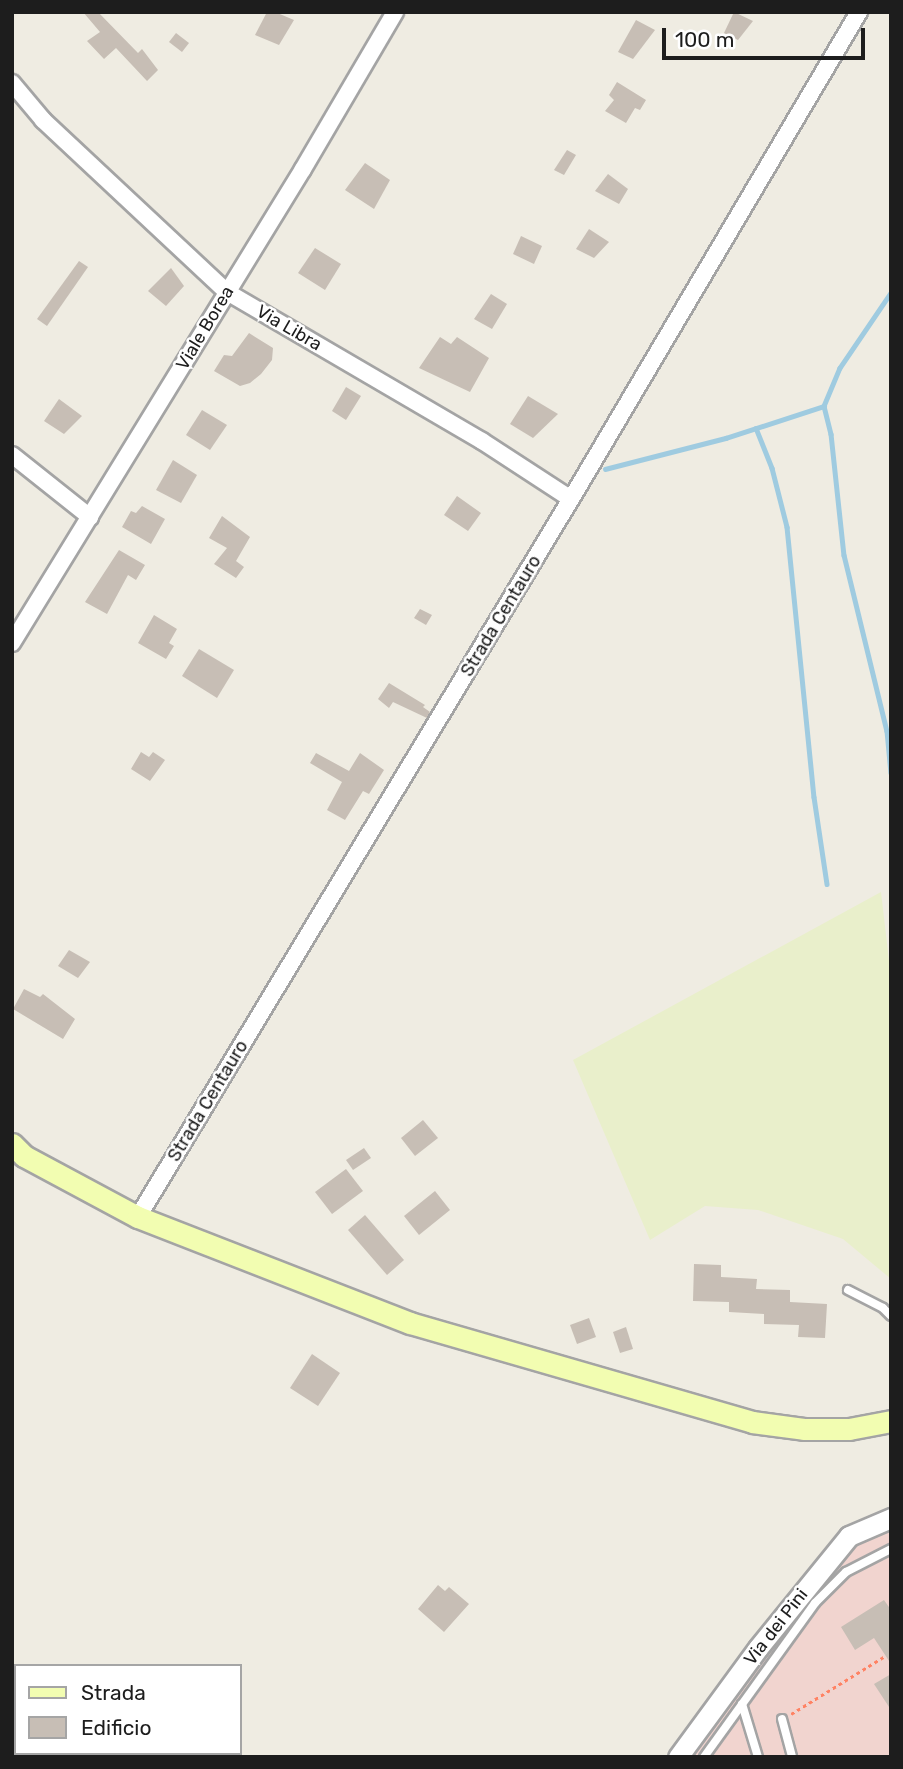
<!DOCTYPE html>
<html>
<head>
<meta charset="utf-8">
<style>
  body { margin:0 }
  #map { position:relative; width:903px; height:1769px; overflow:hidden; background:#efece2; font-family:Rubik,sans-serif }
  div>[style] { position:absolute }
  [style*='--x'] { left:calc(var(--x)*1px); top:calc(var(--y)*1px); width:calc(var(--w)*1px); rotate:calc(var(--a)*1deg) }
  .commercial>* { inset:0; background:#f1d4cf }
  .farmland>* { inset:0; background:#e9efcb }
  .stream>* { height:4.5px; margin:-2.25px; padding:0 2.25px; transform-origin:2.25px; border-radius:2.25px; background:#9fcbe0 }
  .building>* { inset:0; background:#c7beb5 }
  .path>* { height:2.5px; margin-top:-1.25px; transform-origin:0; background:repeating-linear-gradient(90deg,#ff8263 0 3.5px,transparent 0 7px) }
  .roads { filter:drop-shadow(2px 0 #a4a4a4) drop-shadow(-2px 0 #a4a4a4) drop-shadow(0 2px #a4a4a4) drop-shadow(0 -2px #a4a4a4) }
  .service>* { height:8px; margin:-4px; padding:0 4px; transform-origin:4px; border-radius:4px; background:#fff }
  .minor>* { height:16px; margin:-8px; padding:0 8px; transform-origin:8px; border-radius:8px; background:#fff }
  .tertiary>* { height:19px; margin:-9.5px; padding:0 9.5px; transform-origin:9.5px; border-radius:9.5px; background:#fff }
  .secondary>* { height:21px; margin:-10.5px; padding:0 10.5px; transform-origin:10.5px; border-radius:10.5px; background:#f2fdb1 }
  span { translate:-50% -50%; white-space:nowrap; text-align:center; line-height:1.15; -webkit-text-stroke:5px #fff; paint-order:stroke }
  .street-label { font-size:18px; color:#1d1d1d }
  .frame { position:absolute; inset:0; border:14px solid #1d1d1d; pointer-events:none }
  .legend { position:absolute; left:14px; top:1664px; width:228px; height:91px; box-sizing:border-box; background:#fff; border:2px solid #a5a5a5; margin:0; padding:9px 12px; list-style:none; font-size:21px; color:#1d1d1d }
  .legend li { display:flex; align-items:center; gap:14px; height:35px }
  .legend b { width:35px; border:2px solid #a5a5a5 }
  .scale { position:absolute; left:662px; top:28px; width:203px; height:32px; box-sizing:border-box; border:4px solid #1d1d1d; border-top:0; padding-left:9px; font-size:21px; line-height:24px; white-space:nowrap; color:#1d1d1d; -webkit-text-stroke:5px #fff; paint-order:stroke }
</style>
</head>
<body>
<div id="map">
  <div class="commercial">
    <i style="clip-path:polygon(891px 1530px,891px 1757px,692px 1757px,851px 1544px)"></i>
  </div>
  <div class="farmland">
    <i style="clip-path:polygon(881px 892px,891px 978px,891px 1279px,843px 1239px,758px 1210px,705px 1206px,650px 1240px,573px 1060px)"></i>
  </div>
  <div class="stream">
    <i style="--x:891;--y:293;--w:91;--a:124.2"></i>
    <i style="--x:840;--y:368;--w:41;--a:112.8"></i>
    <i style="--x:824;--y:406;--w:29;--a:76"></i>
    <i style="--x:831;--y:434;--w:122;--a:83.9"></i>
    <i style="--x:844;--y:555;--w:181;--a:76.3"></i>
    <i style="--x:887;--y:731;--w:42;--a:84.6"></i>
    <i style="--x:756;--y:428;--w:43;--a:68.2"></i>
    <i style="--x:772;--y:468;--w:61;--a:75.7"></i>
    <i style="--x:787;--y:527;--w:271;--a:84.3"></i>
    <i style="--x:814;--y:797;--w:88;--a:81.5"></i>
    <i style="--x:605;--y:469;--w:125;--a:-14.4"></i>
    <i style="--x:726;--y:438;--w:103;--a:-18.1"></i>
  </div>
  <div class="building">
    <i style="clip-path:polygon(83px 12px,98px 12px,138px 53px,142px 49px,158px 70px,147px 81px,116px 48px,104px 59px,87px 41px,100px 32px)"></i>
    <i style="clip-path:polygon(267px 12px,275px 12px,294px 20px,279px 45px,255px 35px)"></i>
    <i style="clip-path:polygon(734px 12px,753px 21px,738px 40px,724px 33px)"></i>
    <i style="clip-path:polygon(636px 20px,655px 30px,633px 59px,618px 52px)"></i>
    <i style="clip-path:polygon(176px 33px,189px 43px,182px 52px,169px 42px)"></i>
    <i style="clip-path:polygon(617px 82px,646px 100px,640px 110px,635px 108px,626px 123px,605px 111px,614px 100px,609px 95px)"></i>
    <i style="clip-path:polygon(567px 150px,576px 155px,564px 175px,554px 170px)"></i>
    <i style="clip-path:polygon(365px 163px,390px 180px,374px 209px,345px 190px)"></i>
    <i style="clip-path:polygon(608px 174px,628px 189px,619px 204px,595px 191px)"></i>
    <i style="clip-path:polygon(589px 229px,609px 242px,594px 258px,576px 249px)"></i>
    <i style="clip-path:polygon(521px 236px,542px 246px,534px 264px,513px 254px)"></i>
    <i style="clip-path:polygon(315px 248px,341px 264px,325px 290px,298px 273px)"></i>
    <i style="clip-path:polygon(79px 261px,88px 267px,47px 326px,37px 319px)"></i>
    <i style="clip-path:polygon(171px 268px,184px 286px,166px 306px,148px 291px)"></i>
    <i style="clip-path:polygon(491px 294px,507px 304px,492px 329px,474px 319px)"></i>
    <i style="clip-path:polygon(249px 333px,273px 348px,272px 360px,261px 374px,250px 383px,240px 386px,214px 371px,224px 355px,232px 356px)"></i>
    <i style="clip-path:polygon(440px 337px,451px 344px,457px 337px,489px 358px,470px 392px,419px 368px)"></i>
    <i style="clip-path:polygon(346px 387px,361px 396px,346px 420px,332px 411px)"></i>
    <i style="clip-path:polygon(528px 396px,558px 414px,533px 438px,510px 424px)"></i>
    <i style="clip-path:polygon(59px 399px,82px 416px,64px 434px,44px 421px)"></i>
    <i style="clip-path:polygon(202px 410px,227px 425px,210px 450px,186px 435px)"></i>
    <i style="clip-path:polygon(173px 460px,197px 475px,181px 503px,156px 490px)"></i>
    <i style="clip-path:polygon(457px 496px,481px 513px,468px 531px,444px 515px)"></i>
    <i style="clip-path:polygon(142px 506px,165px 519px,151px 544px,122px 527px,131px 511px,136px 513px)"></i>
    <i style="clip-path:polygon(222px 516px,250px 537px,236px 561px,244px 567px,236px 578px,214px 564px,227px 548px,209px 538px)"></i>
    <i style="clip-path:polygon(119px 550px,145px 565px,136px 580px,128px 575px,107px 614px,85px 602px)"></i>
    <i style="clip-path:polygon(420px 609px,432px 615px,426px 625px,414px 618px)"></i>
    <i style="clip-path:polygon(154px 615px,177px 629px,169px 643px,174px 646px,166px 659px,138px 643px)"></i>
    <i style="clip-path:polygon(199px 649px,234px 670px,217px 698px,182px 676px)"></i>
    <i style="clip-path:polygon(389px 683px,425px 705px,423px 707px,430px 712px,427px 718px,393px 702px,389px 708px,378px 699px)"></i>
    <i style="clip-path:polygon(141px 752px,149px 757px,153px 752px,165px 760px,150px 781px,131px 769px)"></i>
    <i style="clip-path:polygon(316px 753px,349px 771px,360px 753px,384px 770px,369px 794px,363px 791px,345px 820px,327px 810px,342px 782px,310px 763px)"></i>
    <i style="clip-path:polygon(69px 950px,90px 962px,78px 978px,58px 966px)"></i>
    <i style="clip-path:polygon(24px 989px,40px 997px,43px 994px,75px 1019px,63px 1039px,13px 1009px)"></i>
    <i style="clip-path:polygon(423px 1120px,438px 1138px,415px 1156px,401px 1138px)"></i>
    <i style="clip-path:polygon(364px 1148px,371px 1158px,353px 1170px,346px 1160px)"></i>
    <i style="clip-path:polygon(346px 1169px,363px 1191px,332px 1214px,315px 1192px)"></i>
    <i style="clip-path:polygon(435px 1191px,450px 1210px,419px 1235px,404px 1216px)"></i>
    <i style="clip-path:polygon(365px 1215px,404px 1260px,387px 1275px,348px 1230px)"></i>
    <i style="clip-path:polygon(694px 1264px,721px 1265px,721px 1277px,757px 1279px,756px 1289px,790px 1290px,790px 1302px,827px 1304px,825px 1338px,798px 1337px,799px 1325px,764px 1324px,764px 1314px,729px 1312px,729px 1302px,693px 1301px)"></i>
    <i style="clip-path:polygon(589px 1318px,596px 1337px,577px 1344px,570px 1325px)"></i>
    <i style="clip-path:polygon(626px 1327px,633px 1349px,620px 1353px,613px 1332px)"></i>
    <i style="clip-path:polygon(312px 1354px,340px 1373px,318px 1406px,290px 1388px)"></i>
    <i style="clip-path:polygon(438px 1585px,445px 1591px,449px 1587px,469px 1604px,444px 1632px,418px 1609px)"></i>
    <i style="clip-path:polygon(884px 1600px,891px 1610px,891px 1664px,874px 1638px,855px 1650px,841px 1627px)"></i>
    <i style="clip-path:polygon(891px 1674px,891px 1710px,874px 1684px)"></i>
  </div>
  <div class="path">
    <i style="--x:791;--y:1714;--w:110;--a:-31.7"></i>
  </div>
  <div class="roads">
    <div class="service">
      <i style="--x:848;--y:1290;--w:39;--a:27"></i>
      <i style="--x:883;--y:1308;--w:11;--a:45"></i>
      <i style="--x:742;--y:1704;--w:55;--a:73.2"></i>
      <i style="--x:782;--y:1719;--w:39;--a:75"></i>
      <i style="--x:704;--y:1757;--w:190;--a:-54.2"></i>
      <i style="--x:815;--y:1603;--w:44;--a:-45"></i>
      <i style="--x:846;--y:1572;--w:51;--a:-27.1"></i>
    </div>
    <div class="minor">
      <i style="--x:12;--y:83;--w:48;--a:50"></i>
      <i style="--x:43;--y:120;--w:252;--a:43.1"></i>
      <i style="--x:227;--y:292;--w:295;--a:30.3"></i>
      <i style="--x:482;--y:441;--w:106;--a:33.1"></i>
      <i style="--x:12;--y:455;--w:100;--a:38.5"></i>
      <i style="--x:12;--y:643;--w:556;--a:-58.45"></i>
      <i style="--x:303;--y:169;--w:182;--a:-59.6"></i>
      <i style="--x:138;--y:1217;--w:838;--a:-58.91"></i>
      <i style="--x:571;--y:499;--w:566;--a:-59.4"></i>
    </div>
    <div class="tertiary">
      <i style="--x:678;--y:1757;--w:135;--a:-53.7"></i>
      <i style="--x:758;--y:1648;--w:144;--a:-50.9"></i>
      <i style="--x:849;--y:1536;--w:46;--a:-23.2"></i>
    </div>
    <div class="secondary">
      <i style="--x:12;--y:1144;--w:17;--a:45"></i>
      <i style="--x:24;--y:1156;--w:129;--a:28.2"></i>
      <i style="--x:138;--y:1217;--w:292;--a:21.3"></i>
      <i style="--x:410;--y:1323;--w:356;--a:16.1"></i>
      <i style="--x:752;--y:1422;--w:52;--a:7.7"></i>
      <i style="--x:804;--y:1429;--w:45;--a:0"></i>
      <i style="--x:849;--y:1429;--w:43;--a:-10.8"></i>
    </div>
  </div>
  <div class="street-label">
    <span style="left:205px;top:328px;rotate:-59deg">Viale Borea</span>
    <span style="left:289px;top:328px;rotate:30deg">Via Libra</span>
    <span style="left:501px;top:616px;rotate:-59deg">Strada Centauro</span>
    <span style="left:208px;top:1101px;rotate:-59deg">Strada Centauro</span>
    <span style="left:776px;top:1627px;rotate:-52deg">Via dei Pini</span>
  </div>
  <div class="frame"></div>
  <ul class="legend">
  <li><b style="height:9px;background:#f2fdb1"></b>Strada</li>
  <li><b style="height:19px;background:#c7beb5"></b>Edificio</li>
  </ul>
  <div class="scale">100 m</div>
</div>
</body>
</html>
